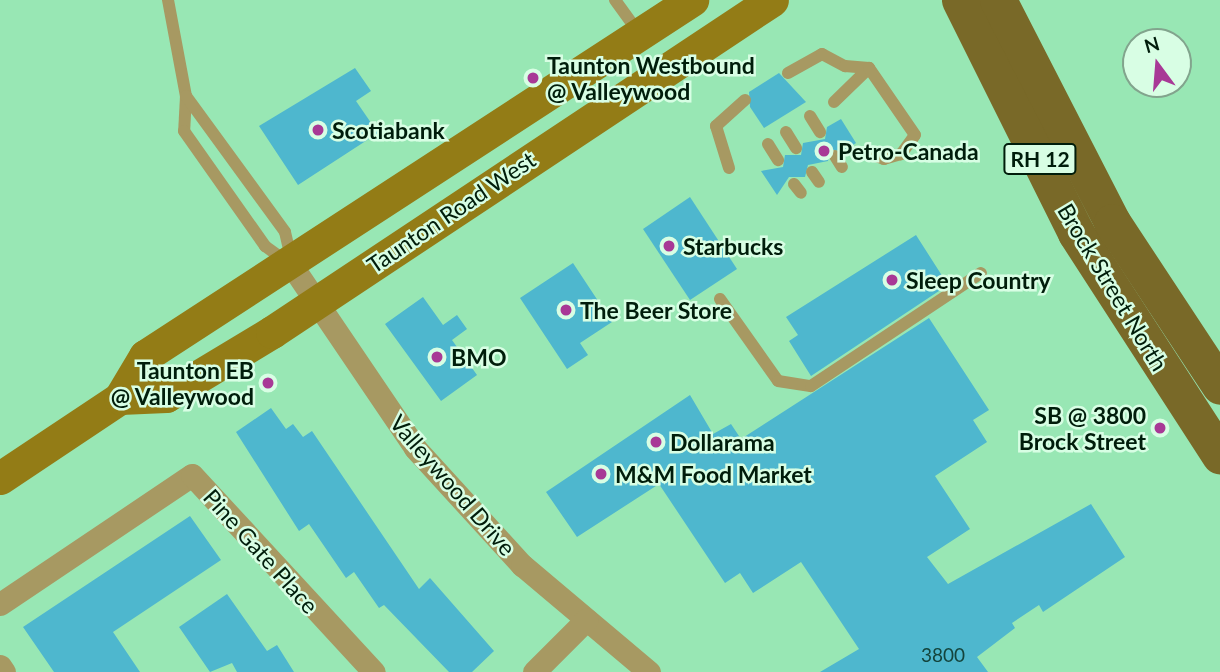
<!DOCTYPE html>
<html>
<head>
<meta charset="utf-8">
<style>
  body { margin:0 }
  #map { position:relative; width:1220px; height:672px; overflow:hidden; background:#98e7b4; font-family:Lato,sans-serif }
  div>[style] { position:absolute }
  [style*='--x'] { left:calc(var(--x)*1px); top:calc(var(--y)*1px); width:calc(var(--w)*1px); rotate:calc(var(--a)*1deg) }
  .building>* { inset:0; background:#4eb7ce }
  .lane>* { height:12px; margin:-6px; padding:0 6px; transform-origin:6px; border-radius:6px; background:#a79962 }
  .street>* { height:23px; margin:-11.5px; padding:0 11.5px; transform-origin:11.5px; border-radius:11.5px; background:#a79962 }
  .secondary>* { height:33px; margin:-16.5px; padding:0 16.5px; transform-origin:16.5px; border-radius:16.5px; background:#937c16 }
  .primary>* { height:37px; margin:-18.5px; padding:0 18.5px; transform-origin:18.5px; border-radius:18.5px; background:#796928 }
  .dots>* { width:19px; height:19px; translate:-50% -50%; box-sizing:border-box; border:4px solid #d8fee4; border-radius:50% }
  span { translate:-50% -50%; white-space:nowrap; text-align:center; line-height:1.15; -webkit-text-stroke:5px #d8fee4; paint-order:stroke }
  .number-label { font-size:19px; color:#14443c }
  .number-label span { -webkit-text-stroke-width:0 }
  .shield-label span { padding:2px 5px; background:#d8fee4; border:2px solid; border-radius:5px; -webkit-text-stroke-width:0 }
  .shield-label { font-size:21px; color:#001d0b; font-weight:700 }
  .poi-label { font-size:23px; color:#001d0b; font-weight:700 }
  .left { translate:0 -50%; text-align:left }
  .right { translate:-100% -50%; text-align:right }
  .street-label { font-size:23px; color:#001d0b }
  .north { position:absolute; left:1122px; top:28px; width:70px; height:70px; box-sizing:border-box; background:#d8fee4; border:2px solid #82a48d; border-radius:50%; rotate:344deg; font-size:19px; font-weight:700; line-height:28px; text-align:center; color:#001d0b }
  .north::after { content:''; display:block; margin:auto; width:24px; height:32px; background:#a83996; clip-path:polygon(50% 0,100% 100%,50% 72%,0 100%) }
</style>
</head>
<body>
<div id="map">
  <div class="building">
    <i style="clip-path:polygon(355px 68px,371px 91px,356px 101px,378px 133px,298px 185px,259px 126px)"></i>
    <i style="clip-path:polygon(779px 73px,806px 102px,764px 128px,750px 107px,749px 92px)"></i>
    <i style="clip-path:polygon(841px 119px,856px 143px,843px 152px,830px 149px,828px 161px,808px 165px,805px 177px,789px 177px,777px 195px,761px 171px,783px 167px,785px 155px,801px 155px,803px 143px,825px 139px,827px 127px)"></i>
    <i style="clip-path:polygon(690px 197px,737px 269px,690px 300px,643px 229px)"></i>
    <i style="clip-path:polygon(916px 235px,948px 285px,811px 376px,789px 341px,798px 335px,786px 317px)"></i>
    <i style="clip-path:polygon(573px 263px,612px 322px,580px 343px,588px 355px,567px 369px,520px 298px)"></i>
    <i style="clip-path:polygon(423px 297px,443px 325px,457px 315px,467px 329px,452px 340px,477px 375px,441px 401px,385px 324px)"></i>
    <i style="clip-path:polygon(929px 318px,989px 410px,973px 420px,987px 442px,935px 476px,970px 529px,927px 557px,948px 584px,1091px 504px,1125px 557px,1043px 612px,1039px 605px,1012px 623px,1015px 628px,977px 657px,988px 672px,820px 672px,859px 649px,801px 562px,753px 593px,740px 573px,725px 583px,659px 484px,577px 537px,546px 492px,690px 395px,713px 434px,731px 424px,741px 439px)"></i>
    <i style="clip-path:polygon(271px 408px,286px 429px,293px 424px,303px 437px,312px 431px,419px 589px,430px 578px,494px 651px,472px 672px,449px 672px,384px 605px,379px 608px,354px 572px,346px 578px,309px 524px,299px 531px,236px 432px)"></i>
    <i style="clip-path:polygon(190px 516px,221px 560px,113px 632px,140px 672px,54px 672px,23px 627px)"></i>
    <i style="clip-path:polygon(227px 594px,267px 651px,277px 645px,294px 672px,237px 672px,232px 663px,210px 672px,179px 627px)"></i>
  </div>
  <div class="lane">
    <i style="--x:168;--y:0;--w:98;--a:79.4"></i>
    <i style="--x:186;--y:96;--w:35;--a:93"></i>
    <i style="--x:184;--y:131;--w:141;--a:54.8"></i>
    <i style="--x:265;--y:246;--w:26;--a:36"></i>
    <i style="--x:615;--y:0;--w:41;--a:54"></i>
    <i style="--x:788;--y:73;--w:39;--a:-29"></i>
    <i style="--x:822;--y:54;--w:26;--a:28"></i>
    <i style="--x:845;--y:66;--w:24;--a:5"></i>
    <i style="--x:186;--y:96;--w:168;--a:53.9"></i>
    <i style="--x:285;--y:232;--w:28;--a:77"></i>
    <i style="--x:834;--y:102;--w:49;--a:-44.2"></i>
    <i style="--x:869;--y:68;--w:81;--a:55.5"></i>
    <i style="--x:915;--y:135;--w:24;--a:126"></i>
    <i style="--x:901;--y:154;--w:18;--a:164"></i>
    <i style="--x:884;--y:159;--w:19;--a:-159"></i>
    <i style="--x:810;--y:116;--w:19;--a:58"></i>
    <i style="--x:786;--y:132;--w:19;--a:58"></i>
    <i style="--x:768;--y:144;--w:19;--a:58"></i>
    <i style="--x:835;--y:156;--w:13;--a:58"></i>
    <i style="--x:729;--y:168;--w:44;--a:-107.2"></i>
    <i style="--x:716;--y:126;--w:39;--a:-42"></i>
    <i style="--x:812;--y:172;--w:12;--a:55"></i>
    <i style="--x:794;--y:184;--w:11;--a:52"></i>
    <i style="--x:720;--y:299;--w:100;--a:54.7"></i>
    <i style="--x:778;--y:381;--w:33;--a:9"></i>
    <i style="--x:811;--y:386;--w:204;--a:-33.6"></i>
  </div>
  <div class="street">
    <i style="--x:292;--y:266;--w:220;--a:55.9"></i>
    <i style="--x:415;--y:448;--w:159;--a:47.6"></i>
    <i style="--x:522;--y:565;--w:166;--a:40.1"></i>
    <i style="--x:0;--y:604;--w:231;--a:-33.9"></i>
    <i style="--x:192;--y:475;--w:268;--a:47.3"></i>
    <i style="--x:0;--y:666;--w:7;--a:56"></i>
    <i style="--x:534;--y:672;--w:74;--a:-45"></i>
  </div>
  <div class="secondary">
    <i style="--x:120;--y:398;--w:46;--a:-2.5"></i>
    <i style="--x:166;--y:396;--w:124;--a:-31.1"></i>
    <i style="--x:272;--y:332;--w:600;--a:-33.58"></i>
    <i style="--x:0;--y:478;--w:144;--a:-33.7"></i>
    <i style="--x:120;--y:398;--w:49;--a:-59.2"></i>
    <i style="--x:145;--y:356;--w:653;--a:-33.06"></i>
  </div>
  <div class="primary">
    <i style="--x:960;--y:0;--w:260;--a:63.5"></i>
    <i style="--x:1076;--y:233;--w:265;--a:57.1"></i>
    <i style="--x:998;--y:0;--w:250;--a:62.8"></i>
    <i style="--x:1112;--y:222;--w:196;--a:56.6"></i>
  </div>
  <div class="dots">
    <i style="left:533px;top:78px;background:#a83996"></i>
    <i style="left:318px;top:130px;background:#a83996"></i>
    <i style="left:824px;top:151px;background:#a83996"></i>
    <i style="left:669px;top:246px;background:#a83996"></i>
    <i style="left:892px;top:280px;background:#a83996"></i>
    <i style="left:566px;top:310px;background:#a83996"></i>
    <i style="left:437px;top:357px;background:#a83996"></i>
    <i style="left:268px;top:383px;background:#a83996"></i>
    <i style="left:1160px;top:428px;background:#a83996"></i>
    <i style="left:656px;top:442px;background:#a83996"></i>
    <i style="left:601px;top:474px;background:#a83996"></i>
  </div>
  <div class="number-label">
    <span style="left:943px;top:655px">3800</span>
  </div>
  <div class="shield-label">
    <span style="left:1040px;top:159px">RH 12</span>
  </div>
  <div class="poi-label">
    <span class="left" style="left:547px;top:78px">Taunton Westbound<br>@ Valleywood</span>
    <span class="left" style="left:332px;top:130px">Scotiabank</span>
    <span class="left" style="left:838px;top:151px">Petro-Canada</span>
    <span class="left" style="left:683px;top:246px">Starbucks</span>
    <span class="left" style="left:906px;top:280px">Sleep Country</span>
    <span class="left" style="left:580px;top:310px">The Beer Store</span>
    <span class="left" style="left:451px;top:357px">BMO</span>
    <span class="right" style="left:254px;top:383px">Taunton EB<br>@ Valleywood</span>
    <span class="right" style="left:1146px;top:428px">SB @ 3800<br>Brock Street</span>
    <span class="left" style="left:670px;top:442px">Dollarama</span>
    <span class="left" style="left:615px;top:474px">M&amp;M Food Market</span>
  </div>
  <div class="street-label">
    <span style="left:451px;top:212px;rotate:-34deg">Taunton Road West</span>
    <span style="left:1113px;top:287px;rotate:59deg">Brock Street North</span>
    <span style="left:453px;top:485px;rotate:49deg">Valleywood Drive</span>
    <span style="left:261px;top:551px;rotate:48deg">Pine Gate Place</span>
  </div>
  <div class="north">N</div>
</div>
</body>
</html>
